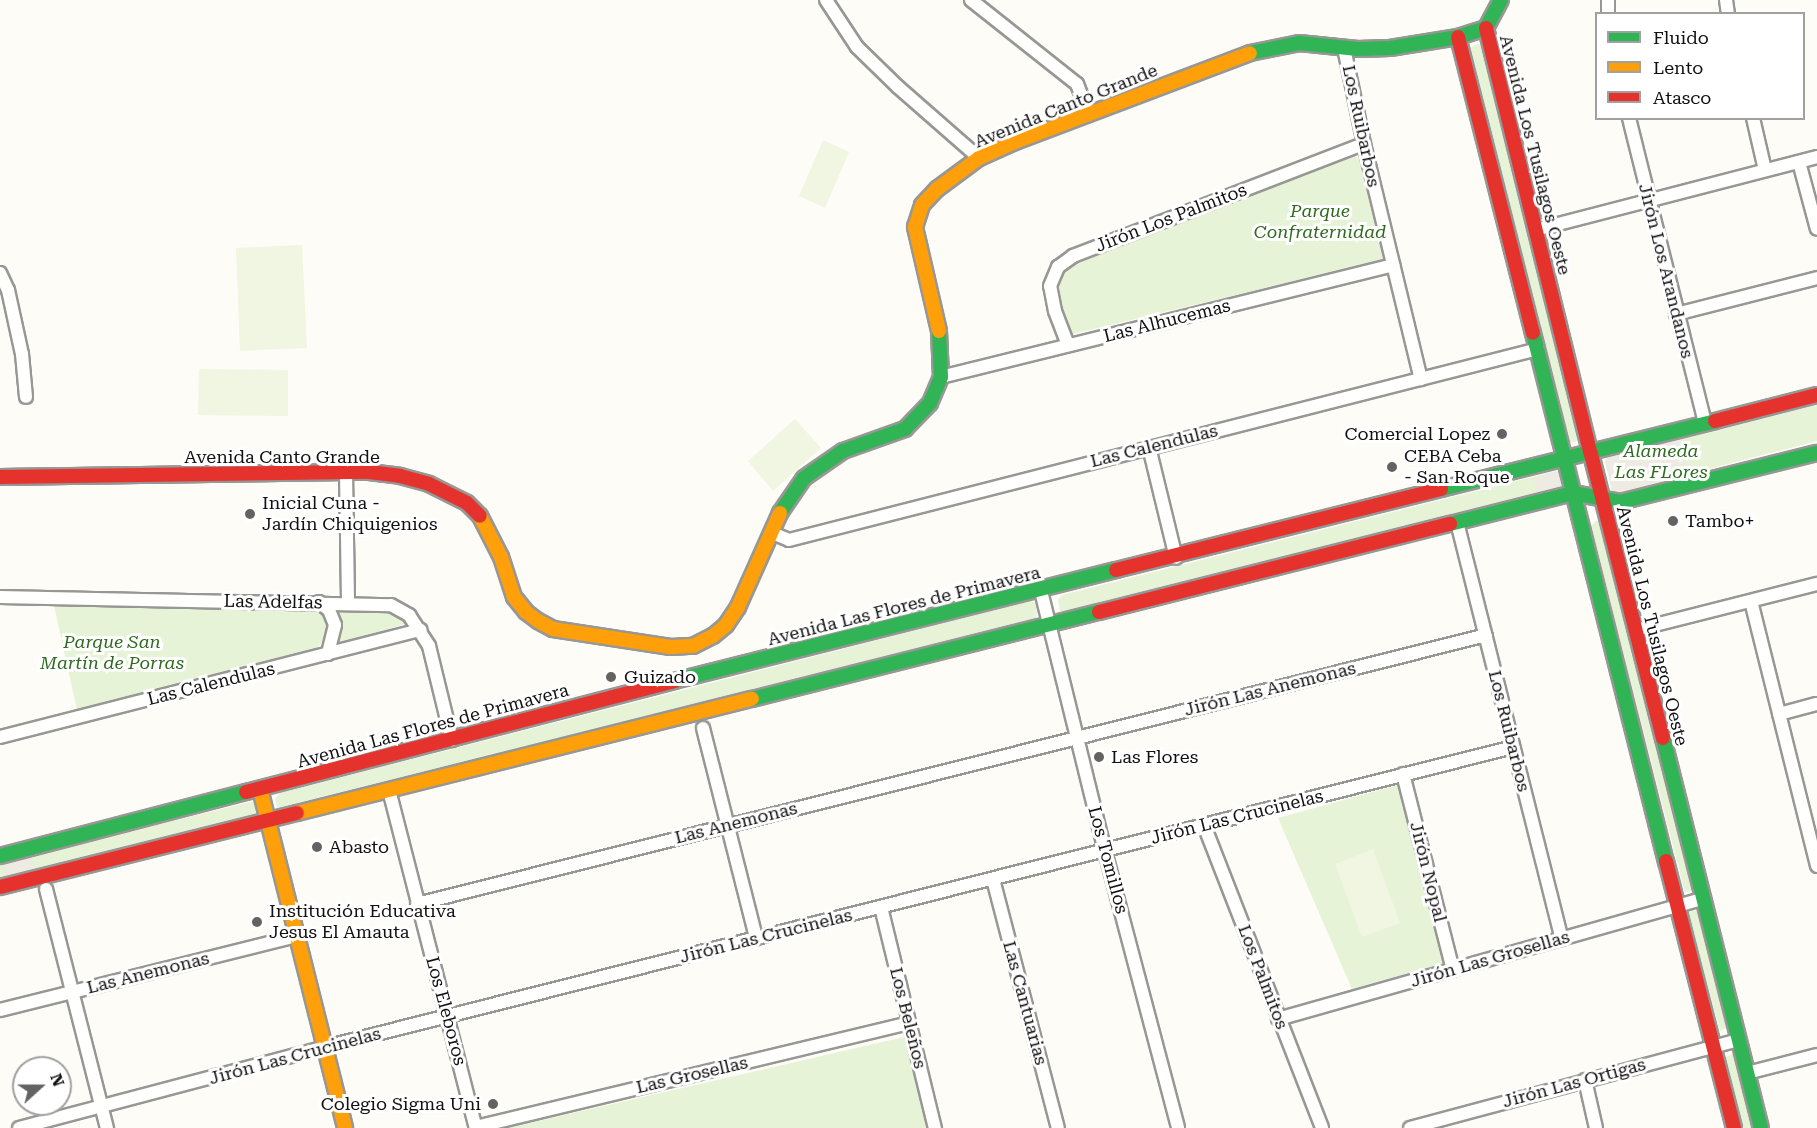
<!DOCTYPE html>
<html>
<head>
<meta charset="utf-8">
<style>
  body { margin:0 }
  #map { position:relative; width:1817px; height:1128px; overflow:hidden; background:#fdfcf7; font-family:"Roboto Serif",serif }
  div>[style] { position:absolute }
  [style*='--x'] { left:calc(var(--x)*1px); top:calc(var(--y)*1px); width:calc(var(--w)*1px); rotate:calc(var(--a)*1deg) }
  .green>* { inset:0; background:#e7f3d7 }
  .pitch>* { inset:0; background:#f0f6e1 }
  .plaza>* { inset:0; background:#edebe2 }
  .roads { filter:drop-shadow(2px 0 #979795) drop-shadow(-2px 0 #979795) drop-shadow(0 2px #979795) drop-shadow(0 -2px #979795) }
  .street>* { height:12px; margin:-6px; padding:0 6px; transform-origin:6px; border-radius:6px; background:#fffffe }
  .fast>* { height:14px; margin:-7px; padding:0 7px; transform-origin:7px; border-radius:7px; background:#30b455 }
  .slow>* { height:14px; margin:-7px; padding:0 7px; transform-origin:7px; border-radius:7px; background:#ff9f0a }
  .jam>* { height:14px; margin:-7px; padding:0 7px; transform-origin:7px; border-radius:7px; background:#e5322d }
  .dots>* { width:16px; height:16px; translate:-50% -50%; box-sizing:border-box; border:3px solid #fff; border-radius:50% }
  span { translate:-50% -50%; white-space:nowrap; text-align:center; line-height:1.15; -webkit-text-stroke:6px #fff; paint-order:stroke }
  .street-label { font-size:18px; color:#111 }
  .park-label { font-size:18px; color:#2f6b1f; font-style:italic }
  .poi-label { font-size:18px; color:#111 }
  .right { translate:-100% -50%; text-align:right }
  .left { translate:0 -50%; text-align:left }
  .legend { position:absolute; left:1595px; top:12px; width:210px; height:108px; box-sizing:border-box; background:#fff; border:2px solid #a0a0a0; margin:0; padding:8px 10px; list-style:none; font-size:18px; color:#111 }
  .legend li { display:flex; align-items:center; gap:12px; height:30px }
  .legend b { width:30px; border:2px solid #a0a0a0 }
  .north { position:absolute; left:12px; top:1056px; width:60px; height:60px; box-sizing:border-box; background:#fff; border:2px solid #a0a0a0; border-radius:50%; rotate:69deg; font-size:16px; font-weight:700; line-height:24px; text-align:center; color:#111 }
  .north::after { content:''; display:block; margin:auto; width:21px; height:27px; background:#646362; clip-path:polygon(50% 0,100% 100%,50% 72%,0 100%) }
</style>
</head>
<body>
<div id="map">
  <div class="green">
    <i style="clip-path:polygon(1478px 44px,1483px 47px,1581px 440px,1565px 444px,1469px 48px)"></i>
    <i style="clip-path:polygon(1353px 155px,1362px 161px,1385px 259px,1073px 334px,1066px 328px,1059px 303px,1058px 284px,1065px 273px,1079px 263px)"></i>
    <i style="clip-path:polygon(1817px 405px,1817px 441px,1617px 493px,1612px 490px,1605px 461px,1608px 457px)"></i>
    <i style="clip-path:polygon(1556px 471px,1563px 487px,1063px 612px,1060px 611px,1058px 600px,1062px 595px)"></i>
    <i style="clip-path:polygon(1596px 521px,1600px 521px,1693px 890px,1685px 893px,1591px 526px)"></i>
    <i style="clip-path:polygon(1031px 601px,1035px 603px,1037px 613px,1036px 618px,1031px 620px,277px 808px,275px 799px,280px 793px)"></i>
    <i style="clip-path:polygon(54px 606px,309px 607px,324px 614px,329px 626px,328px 638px,316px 648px,77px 710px)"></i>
    <i style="clip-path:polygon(333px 607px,388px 610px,408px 623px,337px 645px,342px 632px,341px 620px)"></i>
    <i style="clip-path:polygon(1398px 785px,1444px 963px,1352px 989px,1278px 818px)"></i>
    <i style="clip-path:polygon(254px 801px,257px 801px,261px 814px,0 882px,0 864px)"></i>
    <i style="clip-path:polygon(1692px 910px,1697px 911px,1728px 1027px,1720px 1031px,1688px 912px)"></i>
    <i style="clip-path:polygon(904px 1037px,928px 1128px,508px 1128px)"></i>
    <i style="clip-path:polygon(1732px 1054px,1734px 1054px,1754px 1128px,1740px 1128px,1724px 1058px)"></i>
  </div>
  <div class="pitch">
    <i style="clip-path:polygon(823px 140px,849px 152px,825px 208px,799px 196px)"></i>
    <i style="clip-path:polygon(302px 245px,307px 348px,240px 351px,236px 248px)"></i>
    <i style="clip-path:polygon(199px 369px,288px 370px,288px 416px,198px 415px)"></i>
    <i style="clip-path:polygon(795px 419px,821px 448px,773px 491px,748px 461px)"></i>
    <i style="clip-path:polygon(1373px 849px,1400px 923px,1362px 937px,1335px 864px)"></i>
  </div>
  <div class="plaza">
    <i style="clip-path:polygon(1680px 439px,1687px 457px,1688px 475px,1617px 493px,1612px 490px,1605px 461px,1608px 457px)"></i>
    <i style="clip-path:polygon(1558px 471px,1563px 487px,1538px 496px,1533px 478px)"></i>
    <i style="clip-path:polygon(31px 856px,36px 873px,6px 881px,2px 864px)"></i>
  </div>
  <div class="roads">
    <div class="street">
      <i style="--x:826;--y:0;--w:56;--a:56.6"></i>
      <i style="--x:857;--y:47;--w:57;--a:44.3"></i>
      <i style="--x:898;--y:87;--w:108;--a:41.2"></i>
      <i style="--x:971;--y:0;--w:135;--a:38.4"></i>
      <i style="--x:1077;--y:84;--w:31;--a:69"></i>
      <i style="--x:1726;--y:0;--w:14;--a:82"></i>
      <i style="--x:1608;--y:14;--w:14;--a:-90"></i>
      <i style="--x:1344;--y:48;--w:98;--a:78.2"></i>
      <i style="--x:1364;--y:144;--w:242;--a:76.4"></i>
      <i style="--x:1629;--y:118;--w:314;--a:76"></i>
      <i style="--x:1753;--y:118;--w:53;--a:77"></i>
      <i style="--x:1799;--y:162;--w:69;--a:75"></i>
      <i style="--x:1535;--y:230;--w:291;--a:-14.5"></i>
      <i style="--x:0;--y:273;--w:19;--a:65"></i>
      <i style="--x:8;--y:290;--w:66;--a:77.7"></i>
      <i style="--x:22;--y:354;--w:43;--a:84.7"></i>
      <i style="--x:1676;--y:314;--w:146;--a:-14.3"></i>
      <i style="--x:1068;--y:345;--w:36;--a:-111"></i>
      <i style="--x:1055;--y:311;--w:25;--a:-101"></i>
      <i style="--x:1050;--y:286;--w:21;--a:-67"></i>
      <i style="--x:1058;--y:267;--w:19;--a:-36"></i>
      <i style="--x:1073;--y:256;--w:312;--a:-21.1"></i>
      <i style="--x:941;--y:377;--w:466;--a:-13.9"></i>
      <i style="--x:1149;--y:447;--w:114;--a:76.3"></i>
      <i style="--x:346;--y:473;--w:130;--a:89.1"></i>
      <i style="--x:1457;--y:522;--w:430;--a:75.9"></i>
      <i style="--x:772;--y:533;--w:18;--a:22"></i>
      <i style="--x:789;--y:540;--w:773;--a:-14.31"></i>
      <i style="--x:1041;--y:591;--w:268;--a:76.2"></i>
      <i style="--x:1105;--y:851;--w:286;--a:75.2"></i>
      <i style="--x:0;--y:597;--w:391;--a:1.2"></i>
      <i style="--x:391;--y:605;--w:21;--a:29"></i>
      <i style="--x:409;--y:615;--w:37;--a:57"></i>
      <i style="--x:429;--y:646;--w:97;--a:76.3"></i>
      <i style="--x:1751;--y:601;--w:273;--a:76"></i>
      <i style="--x:319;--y:602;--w:13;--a:39"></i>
      <i style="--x:329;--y:610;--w:16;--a:68"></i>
      <i style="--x:335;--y:625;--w:30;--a:104"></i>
      <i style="--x:1635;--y:630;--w:188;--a:-14.2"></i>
      <i style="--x:1779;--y:714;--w:39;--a:-15"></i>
      <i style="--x:703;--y:728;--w:217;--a:75.8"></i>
      <i style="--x:0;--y:737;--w:434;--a:-14.3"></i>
      <i style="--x:1403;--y:774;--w:202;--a:75.7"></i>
      <i style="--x:389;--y:790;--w:349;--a:75.6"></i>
      <i style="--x:1204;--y:825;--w:325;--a:68.7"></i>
      <i style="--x:993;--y:879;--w:257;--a:75.4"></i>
      <i style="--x:46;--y:889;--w:247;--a:75.7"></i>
      <i style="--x:417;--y:904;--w:1102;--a:-14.12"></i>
      <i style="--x:881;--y:907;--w:228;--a:76.3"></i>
      <i style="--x:0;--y:1010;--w:305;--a:-14"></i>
      <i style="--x:1278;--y:1019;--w:440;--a:-15.8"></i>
      <i style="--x:1747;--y:1073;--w:72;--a:-14.4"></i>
      <i style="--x:1585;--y:1080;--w:49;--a:77.1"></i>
      <i style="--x:476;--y:1127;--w:445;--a:-13.5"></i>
      <i style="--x:19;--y:1128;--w:317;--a:-14.8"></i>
      <i style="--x:325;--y:1047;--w:1225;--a:-14.17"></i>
      <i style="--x:1410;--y:1128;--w:340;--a:-15"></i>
    </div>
    <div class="fast">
      <i style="--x:1250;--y:53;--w:50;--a:-11.5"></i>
      <i style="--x:1299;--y:43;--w:59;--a:5.8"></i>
      <i style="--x:1358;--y:49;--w:32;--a:-2"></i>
      <i style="--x:1390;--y:48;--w:69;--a:-9.2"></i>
      <i style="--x:1458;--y:37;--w:29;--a:-18"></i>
      <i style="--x:1486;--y:28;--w:32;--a:-62"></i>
      <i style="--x:1533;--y:333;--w:131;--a:75.9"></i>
      <i style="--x:1565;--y:460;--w:414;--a:75.9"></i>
      <i style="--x:1441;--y:489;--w:282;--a:-13.9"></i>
      <i style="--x:780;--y:513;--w:42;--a:-55.6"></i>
      <i style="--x:804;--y:478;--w:47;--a:-34.7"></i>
      <i style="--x:843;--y:451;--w:66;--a:-19.5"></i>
      <i style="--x:905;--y:429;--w:36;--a:-46"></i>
      <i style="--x:930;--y:403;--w:28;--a:-67"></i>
      <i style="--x:941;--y:377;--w:46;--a:-92.5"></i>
      <i style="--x:1450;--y:524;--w:127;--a:-14.1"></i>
      <i style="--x:1573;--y:493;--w:48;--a:10.8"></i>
      <i style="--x:1620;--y:502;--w:203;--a:-14"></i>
      <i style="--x:674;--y:681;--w:456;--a:-14.1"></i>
      <i style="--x:752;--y:699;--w:358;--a:-14.1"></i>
      <i style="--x:1663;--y:738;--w:402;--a:75.9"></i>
      <i style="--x:0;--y:856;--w:254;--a:-14.6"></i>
    </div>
    <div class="slow">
      <i style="--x:939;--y:331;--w:107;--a:-103"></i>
      <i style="--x:915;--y:227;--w:23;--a:-72"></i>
      <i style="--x:922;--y:205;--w:22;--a:-47"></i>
      <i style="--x:937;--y:189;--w:52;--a:-36.4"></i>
      <i style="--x:979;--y:158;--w:39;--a:-24"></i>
      <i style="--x:1015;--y:142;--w:251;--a:-20.7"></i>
      <i style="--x:480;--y:516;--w:46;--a:62.9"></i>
      <i style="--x:501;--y:557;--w:42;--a:72"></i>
      <i style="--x:514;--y:597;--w:19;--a:51"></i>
      <i style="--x:526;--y:612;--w:15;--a:37"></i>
      <i style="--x:538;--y:621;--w:17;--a:28"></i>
      <i style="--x:553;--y:629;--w:119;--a:8.7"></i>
      <i style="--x:671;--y:647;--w:22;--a:-3"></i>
      <i style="--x:693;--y:646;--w:22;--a:-27"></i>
      <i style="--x:713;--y:636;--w:17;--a:-40"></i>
      <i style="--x:726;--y:625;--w:22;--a:-56"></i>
      <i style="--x:738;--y:607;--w:103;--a:-65.9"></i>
      <i style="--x:260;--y:789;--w:349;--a:75.9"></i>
      <i style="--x:297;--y:813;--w:469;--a:-14.1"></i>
    </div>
    <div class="jam">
      <i style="--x:1486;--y:28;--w:439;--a:76.2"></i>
      <i style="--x:1458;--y:37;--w:305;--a:75.8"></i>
      <i style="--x:1715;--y:421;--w:105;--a:-14.3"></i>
      <i style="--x:1591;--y:454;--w:293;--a:75.8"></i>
      <i style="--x:0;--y:477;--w:369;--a:-0.8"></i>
      <i style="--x:369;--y:472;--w:31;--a:7"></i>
      <i style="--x:400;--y:476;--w:30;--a:15"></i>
      <i style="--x:429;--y:484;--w:42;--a:26.6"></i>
      <i style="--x:467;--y:503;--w:18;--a:45"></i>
      <i style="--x:1116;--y:570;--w:335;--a:-14"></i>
      <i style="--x:1099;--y:612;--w:362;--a:-14.1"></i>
      <i style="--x:246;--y:792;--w:442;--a:-14.5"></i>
      <i style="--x:1666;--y:861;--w:276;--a:75.7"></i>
      <i style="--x:0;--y:887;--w:306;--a:-14"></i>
    </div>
  </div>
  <div class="dots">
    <i style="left:1502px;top:434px;background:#646362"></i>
    <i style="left:1392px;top:467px;background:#646362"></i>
    <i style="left:250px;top:514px;background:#646362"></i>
    <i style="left:1673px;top:521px;background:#646362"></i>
    <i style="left:611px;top:677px;background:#646362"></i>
    <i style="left:1099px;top:757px;background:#646362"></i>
    <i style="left:317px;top:847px;background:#646362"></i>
    <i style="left:257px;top:922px;background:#646362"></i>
    <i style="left:493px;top:1104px;background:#646362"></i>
  </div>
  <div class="street-label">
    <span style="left:1066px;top:106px;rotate:-22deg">Avenida Canto Grande</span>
    <span style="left:1361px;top:126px;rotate:78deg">Los Ruibarbos</span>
    <span style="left:1535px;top:155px;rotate:76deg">Avenida Los Tusilagos Oeste</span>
    <span style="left:1171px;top:218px;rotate:-21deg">Jirón Los Palmitos</span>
    <span style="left:1666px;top:271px;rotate:76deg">Jirón Los Arandanos</span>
    <span style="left:1167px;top:321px;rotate:-14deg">Las Alhucemas</span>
    <span style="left:1154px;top:446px;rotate:-14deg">Las Calendulas</span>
    <span style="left:282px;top:457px">Avenida Canto Grande</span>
    <span style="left:273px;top:602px;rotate:1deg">Las Adelfas</span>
    <span style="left:904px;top:606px;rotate:-14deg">Avenida Las Flores de Primavera</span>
    <span style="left:1652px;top:626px;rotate:76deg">Avenida Los Tusilagos Oeste</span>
    <span style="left:211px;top:684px;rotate:-14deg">Las Calendulas</span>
    <span style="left:1270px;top:689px;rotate:-14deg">Jirón Las Anemonas</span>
    <span style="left:433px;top:726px;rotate:-15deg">Avenida Las Flores de Primavera</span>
    <span style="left:1509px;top:731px;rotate:76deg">Los Ruibarbos</span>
    <span style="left:1237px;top:817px;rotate:-14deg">Jirón Las Crucinelas</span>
    <span style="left:736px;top:823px;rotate:-14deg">Las Anemonas</span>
    <span style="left:1108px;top:860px;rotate:75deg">Los Tomillos</span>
    <span style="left:1428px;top:872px;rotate:76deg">Jirón Nopal</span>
    <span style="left:766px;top:936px;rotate:-14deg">Jirón Las Crucinelas</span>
    <span style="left:1490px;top:959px;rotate:-16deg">Jirón Las Grosellas</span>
    <span style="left:148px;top:973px;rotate:-14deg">Las Anemonas</span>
    <span style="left:1263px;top:977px;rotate:69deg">Los Palmitos</span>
    <span style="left:1025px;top:1003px;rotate:75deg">Las Cantuarias</span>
    <span style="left:446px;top:1011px;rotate:75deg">Los Eleboros</span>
    <span style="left:908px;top:1018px;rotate:76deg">Los Beleños</span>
    <span style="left:295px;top:1056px;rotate:-15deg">Jirón Las Crucinelas</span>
    <span style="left:692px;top:1075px;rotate:-13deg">Las Grosellas</span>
    <span style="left:1574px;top:1083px;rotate:-15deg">Jirón Las Ortigas</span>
  </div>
  <div class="park-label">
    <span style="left:1320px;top:222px">Parque<br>Confraternidad</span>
    <span style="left:1661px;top:462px">Alameda<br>Las FLores</span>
    <span style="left:112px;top:653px">Parque San<br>Martín de Porras</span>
  </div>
  <div class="poi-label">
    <span class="right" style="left:1490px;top:434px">Comercial Lopez</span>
    <span class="left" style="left:1404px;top:467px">CEBA Ceba<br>- San Roque</span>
    <span class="left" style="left:262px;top:514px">Inicial Cuna -<br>Jardín Chiquigenios</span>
    <span class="left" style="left:1685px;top:521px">Tambo+</span>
    <span class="left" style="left:624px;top:677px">Guizado</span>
    <span class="left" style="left:1111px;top:757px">Las Flores</span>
    <span class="left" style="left:329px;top:847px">Abasto</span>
    <span class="left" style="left:269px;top:922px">Institución Educativa<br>Jesus El Amauta</span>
    <span class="right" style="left:481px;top:1104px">Colegio Sigma Uni</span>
  </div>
  <ul class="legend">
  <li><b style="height:8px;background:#30b455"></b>Fluido</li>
  <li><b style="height:8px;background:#ff9f0a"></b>Lento</li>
  <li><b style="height:8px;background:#e5322d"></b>Atasco</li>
  </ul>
  <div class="north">N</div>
</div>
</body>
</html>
